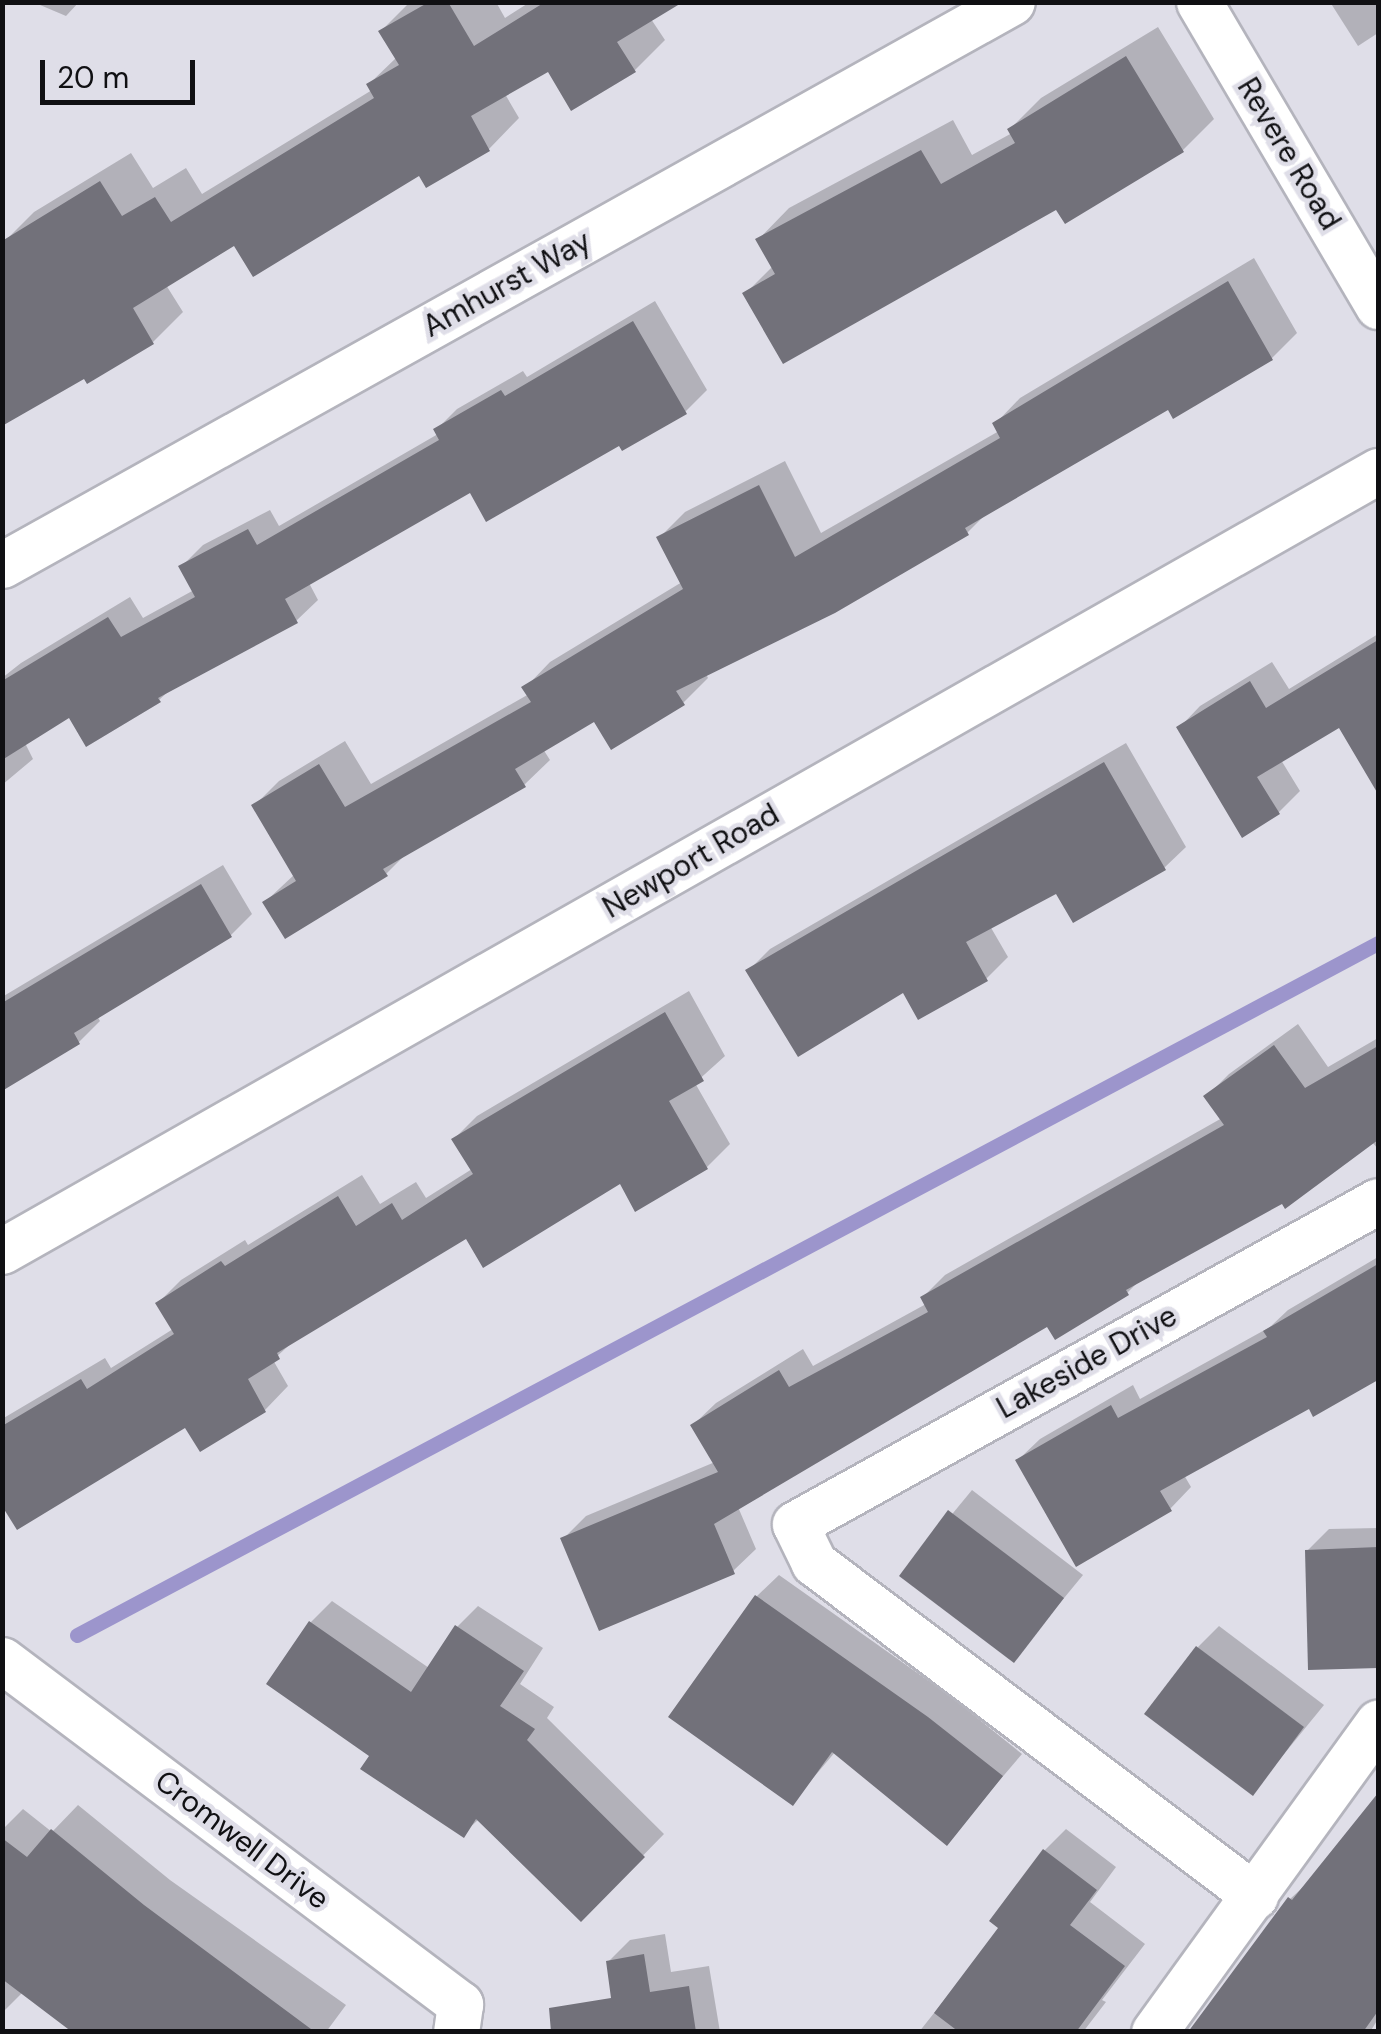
<!DOCTYPE html>
<html>
<head>
<meta charset="utf-8">
<style>
  body { margin:0 }
  #map { position:relative; width:1381px; height:2034px; overflow:hidden; background:#dfdee8; font-family:"DM Sans",sans-serif }
  div>[style] { position:absolute }
  [style*='--x'] { left:calc(var(--x)*1px); top:calc(var(--y)*1px); width:calc(var(--w)*1px); rotate:calc(var(--a)*1deg) }
  .shadow>* { inset:0; background:#0003 }
  .stream>* { height:15px; margin:-7.5px; padding:0 7.5px; transform-origin:7.5px; border-radius:7.5px; background:#9c95cc }
  .building>* { inset:0; background:#72717a }
  .roads { filter:drop-shadow(2px 0 #b4b4bd) drop-shadow(-2px 0 #b4b4bd) drop-shadow(0 2px #b4b4bd) drop-shadow(0 -2px #b4b4bd) }
  .minor>* { height:45px; margin:-22.5px; padding:0 22.5px; transform-origin:22.5px; border-radius:22.5px; background:#fff }
  span { translate:-50% -50%; white-space:nowrap; text-align:center; line-height:1.15; -webkit-text-stroke:9px #dfdee8; paint-order:stroke }
  .street-label { font-size:30px; color:#101013 }
  .frame { position:absolute; inset:0; border:5px solid #101013; pointer-events:none }
  .scale { position:absolute; left:40px; top:60px; width:155px; height:45px; box-sizing:border-box; border:5px solid #101013; border-top:0; padding-left:12px; font-size:30px; line-height:35px; white-space:nowrap; color:#101013; -webkit-text-stroke:8px #dfdee8; paint-order:stroke }
</style>
</head>
<body>
<div id="map">
  <div class="shadow">
    <i style="clip-path:polygon(33px 2px,79px 2px,66px 16px)"></i>
    <i style="clip-path:polygon(410px 2px,496px 2px,505px 18px,530px 2px,678px 2px,651px 19px,665px 40px,635px 70px,548px 69px,505px 94px,519px 118px,489px 149px,235px 243px,166px 285px,183px 312px,153px 342px,4px 242px,34px 212px,131px 153px,153px 188px,186px 168px,202px 194px,372px 90px,369px 84px,397px 57px,381px 31px)"></i>
    <i style="clip-path:polygon(1330px 2px,1378px 2px,1378px 33px,1358px 46px)"></i>
    <i style="clip-path:polygon(1158px 27px,1214px 119px,1183px 150px,1066px 221px,1057px 207px,746px 293px,773px 266px,758px 240px,789px 208px,953px 120px,972px 155px,1012px 133px,1010px 129px,1041px 98px)"></i>
    <i style="clip-path:polygon(1254px 258px,1297px 333px,1272px 358px,1169px 407px,989px 511px,967px 533px,706px 674px,708px 678px,683px 703px,594px 718px,543px 749px,550px 760px,524px 785px,410px 850px,386px 874px,265px 902px,295px 874px,254px 806px,279px 781px,345px 741px,371px 784px,529px 694px,525px 688px,550px 662px,682px 582px,660px 537px,685px 512px,785px 461px,821px 533px,999px 431px,995px 424px,1020px 398px)"></i>
    <i style="clip-path:polygon(655px 301px,707px 390px,685px 412px,620px 442px,470px 490px,309px 583px,318px 600px,296px 621px,172px 688px,159px 700px,70px 715px,25px 743px,33px 759px,2px 785px,2px 678px,21px 663px,130px 597px,143px 618px,194px 590px,181px 567px,203px 545px,270px 510px,279px 526px,438px 434px,436px 430px,457px 409px,523px 371px,527px 377px)"></i>
    <i style="clip-path:polygon(1378px 634px,1378px 790px,1339px 725px,1281px 760px,1300px 791px,1278px 813px,1179px 728px,1200px 706px,1272px 662px,1289px 689px)"></i>
    <i style="clip-path:polygon(1126px 743px,1186px 847px,1164px 868px,1057px 890px,990px 926px,1008px 957px,986px 979px,904px 989px,749px 970px,770px 949px)"></i>
    <i style="clip-path:polygon(223px 865px,252px 914px,231px 935px,97px 1016px,100px 1021px,79px 1042px,2px 1068px,2px 997px)"></i>
    <i style="clip-path:polygon(689px 991px,725px 1056px,695px 1083px,730px 1144px,707px 1167px,620px 1181px,467px 1235px,298px 1337px,273px 1360px,288px 1386px,265px 1410px,186px 1425px,2px 1501px,2px 1419px,105px 1358px,111px 1368px,173px 1329px,158px 1303px,181px 1280px,245px 1240px,248px 1245px,362px 1175px,380px 1204px,416px 1182px,426px 1198px,472px 1169px,454px 1139px,477px 1116px)"></i>
    <i style="clip-path:polygon(1298px 1024px,1328px 1067px,1378px 1038px,1378px 1149px,1372px 1142px,1283px 1201px,1142px 1278px,1127px 1293px,1048px 1324px,738px 1507px,756px 1549px,733px 1571px,563px 1539px,586px 1516px,715px 1462px,693px 1425px,716px 1403px,803px 1349px,813px 1366px,926px 1304px,923px 1297px,945px 1275px,1222px 1118px,1207px 1096px,1229px 1074px)"></i>
    <i style="clip-path:polygon(1378px 1257px,1378px 1377px,1314px 1414px,1310px 1406px,1184px 1475px,1191px 1487px,1170px 1509px,1018px 1460px,1040px 1439px,1133px 1385px,1140px 1399px,1270px 1327px,1288px 1310px)"></i>
    <i style="clip-path:polygon(972px 1490px,1083px 1575px,1014px 1659px,902px 1575px)"></i>
    <i style="clip-path:polygon(1378px 1528px,1378px 1665px,1310px 1667px,1307px 1551px,1329px 1529px)"></i>
    <i style="clip-path:polygon(779px 1575px,950px 1696px,1022px 1754px,947px 1842px,836px 1751px,792px 1803px,672px 1717px,757px 1596px)"></i>
    <i style="clip-path:polygon(332px 1601px,429px 1668px,457px 1627px,478px 1606px,543px 1648px,520px 1684px,554px 1707px,547px 1718px,664px 1834px,581px 1919px,479px 1819px,463px 1834px,373px 1755px,269px 1683px,311px 1622px)"></i>
    <i style="clip-path:polygon(1219px 1626px,1324px 1705px,1253px 1792px,1198px 1647px)"></i>
    <i style="clip-path:polygon(1378px 1797px,1378px 2019px,1370px 2032px,1191px 2032px,1290px 1899px,1313px 1878px)"></i>
    <i style="clip-path:polygon(78px 1805px,170px 1880px,346px 2005px,326px 2032px,76px 2032px,23px 1992px,2px 2013px,2px 1830px,23px 1809px,52px 1832px)"></i>
    <i style="clip-path:polygon(1066px 1829px,1116px 1867px,1090px 1902px,1145px 1944px,1102px 2000px,1106px 2002px,1083px 2032px,919px 2032px,1002px 1927px,1045px 1850px)"></i>
    <i style="clip-path:polygon(665px 1934px,671px 1972px,709px 1966px,720px 2032px,619px 2032px,608px 1962px,630px 1940px)"></i>
  </div>
  <div class="stream">
    <i style="--x:77;--y:1635;--w:1474;--a:-28.01"></i>
  </div>
  <div class="building">
    <i style="clip-path:polygon(429px 2px,448px 2px,474px 46px,545px 2px,683px 2px,617px 42px,636px 72px,571px 111px,548px 72px,471px 116px,490px 151px,426px 188px,419px 176px,253px 277px,234px 246px,133px 308px,154px 344px,87px 384px,84px 379px,2px 426px,2px 241px,100px 181px,122px 216px,155px 197px,171px 222px,374px 98px,366px 84px,399px 65px,378px 31px)"></i>
    <i style="clip-path:polygon(1126px 56px,1184px 152px,1065px 224px,1056px 210px,783px 364px,742px 293px,775px 274px,755px 239px,921px 150px,941px 184px,1015px 143px,1007px 129px)"></i>
    <i style="clip-path:polygon(1228px 281px,1273px 360px,1173px 419px,1168px 410px,965px 528px,969px 535px,835px 613px,676px 691px,685px 705px,611px 750px,594px 722px,515px 769px,526px 787px,383px 869px,388px 876px,285px 939px,262px 902px,296px 881px,251px 805px,319px 764px,345px 807px,531px 702px,521px 687px,683px 589px,656px 537px,759px 485px,795px 557px,1000px 438px,992px 423px)"></i>
    <i style="clip-path:polygon(633px 321px,687px 414px,622px 451px,619px 446px,486px 522px,470px 493px,285px 599px,298px 623px,158px 698px,161px 702px,86px 747px,69px 718px,2px 760px,2px 681px,108px 617px,121px 637px,195px 597px,178px 566px,248px 529px,257px 545px,439px 440px,433px 429px,501px 390px,505px 396px)"></i>
    <i style="clip-path:polygon(1378px 640px,1378px 794px,1339px 728px,1257px 777px,1280px 814px,1242px 838px,1176px 727px,1250px 681px,1266px 708px)"></i>
    <i style="clip-path:polygon(1104px 762px,1166px 870px,1073px 923px,1056px 894px,966px 942px,988px 981px,918px 1020px,903px 993px,798px 1057px,745px 970px)"></i>
    <i style="clip-path:polygon(201px 884px,232px 937px,74px 1033px,80px 1044px,2px 1091px,2px 1003px)"></i>
    <i style="clip-path:polygon(665px 1012px,704px 1081px,669px 1101px,708px 1169px,635px 1212px,620px 1184px,483px 1268px,466px 1239px,277px 1353px,280px 1359px,248px 1379px,266px 1412px,200px 1452px,185px 1428px,17px 1530px,2px 1506px,2px 1426px,81px 1379px,87px 1389px,174px 1334px,155px 1303px,221px 1261px,225px 1266px,338px 1196px,356px 1226px,392px 1203px,402px 1220px,473px 1174px,451px 1139px)"></i>
    <i style="clip-path:polygon(1274px 1045px,1305px 1088px,1378px 1046px,1378px 1140px,1285px 1209px,1282px 1204px,1126px 1290px,1129px 1295px,1055px 1340px,1047px 1327px,714px 1524px,735px 1574px,599px 1631px,560px 1538px,718px 1472px,690px 1425px,779px 1370px,789px 1387px,928px 1312px,920px 1297px,1224px 1125px,1203px 1096px)"></i>
    <i style="clip-path:polygon(1378px 1264px,1378px 1380px,1313px 1417px,1309px 1409px,1160px 1491px,1172px 1511px,1076px 1567px,1015px 1460px,1111px 1405px,1118px 1418px,1267px 1337px,1263px 1331px)"></i>
    <i style="clip-path:polygon(948px 1510px,1064px 1598px,1014px 1663px,899px 1576px)"></i>
    <i style="clip-path:polygon(1378px 1547px,1378px 1668px,1308px 1670px,1305px 1550px)"></i>
    <i style="clip-path:polygon(755px 1595px,928px 1717px,1003px 1776px,947px 1846px,832px 1752px,793px 1806px,668px 1717px)"></i>
    <i style="clip-path:polygon(309px 1621px,411px 1692px,455px 1625px,524px 1671px,500px 1706px,535px 1729px,527px 1740px,645px 1857px,581px 1922px,476px 1819px,464px 1838px,360px 1769px,369px 1756px,266px 1684px)"></i>
    <i style="clip-path:polygon(1196px 1646px,1304px 1727px,1253px 1796px,1144px 1714px)"></i>
    <i style="clip-path:polygon(1378px 1793px,1378px 2011px,1363px 2032px,1188px 2032px,1288px 1897px,1292px 1900px)"></i>
    <i style="clip-path:polygon(51px 1829px,144px 1905px,315px 2032px,72px 2032px,2px 1979px,2px 1838px,27px 1857px)"></i>
    <i style="clip-path:polygon(1043px 1849px,1097px 1890px,1070px 1925px,1125px 1966px,1076px 2032px,959px 2032px,934px 2013px,998px 1928px,989px 1921px)"></i>
    <i style="clip-path:polygon(644px 1954px,650px 1992px,689px 1986px,696px 2032px,551px 2032px,549px 2008px,611px 1998px,606px 1961px)"></i>
  </div>
  <div class="roads">
    <div class="minor">
      <i style="--x:1199;--y:2;--w:353;--a:59.5"></i>
      <i style="--x:2;--y:565;--w:1156;--a:-29.14"></i>
      <i style="--x:2;--y:1251;--w:1582;--a:-29.55"></i>
      <i style="--x:2;--y:1660;--w:573;--a:36.91"></i>
      <i style="--x:460;--y:2004;--w:28;--a:98"></i>
      <i style="--x:1255;--y:1896;--w:553;--a:-142.94"></i>
      <i style="--x:814;--y:1563;--w:43;--a:-116"></i>
      <i style="--x:795;--y:1524;--w:666;--a:-28.99"></i>
      <i style="--x:1154;--y:2032;--w:382;--a:-54.1"></i>
    </div>
  </div>
  <div class="street-label">
    <span style="left:1289px;top:154px;rotate:59deg">Revere Road</span>
    <span style="left:507px;top:284px;rotate:-29deg">Amhurst Way</span>
    <span style="left:691px;top:861px;rotate:-30deg">Newport Road</span>
    <span style="left:1087px;top:1362px;rotate:-29deg">Lakeside Drive</span>
    <span style="left:242px;top:1840px;rotate:37deg">Cromwell Drive</span>
  </div>
  <div class="frame"></div>
  <div class="scale">20 m</div>
</div>
</body>
</html>
